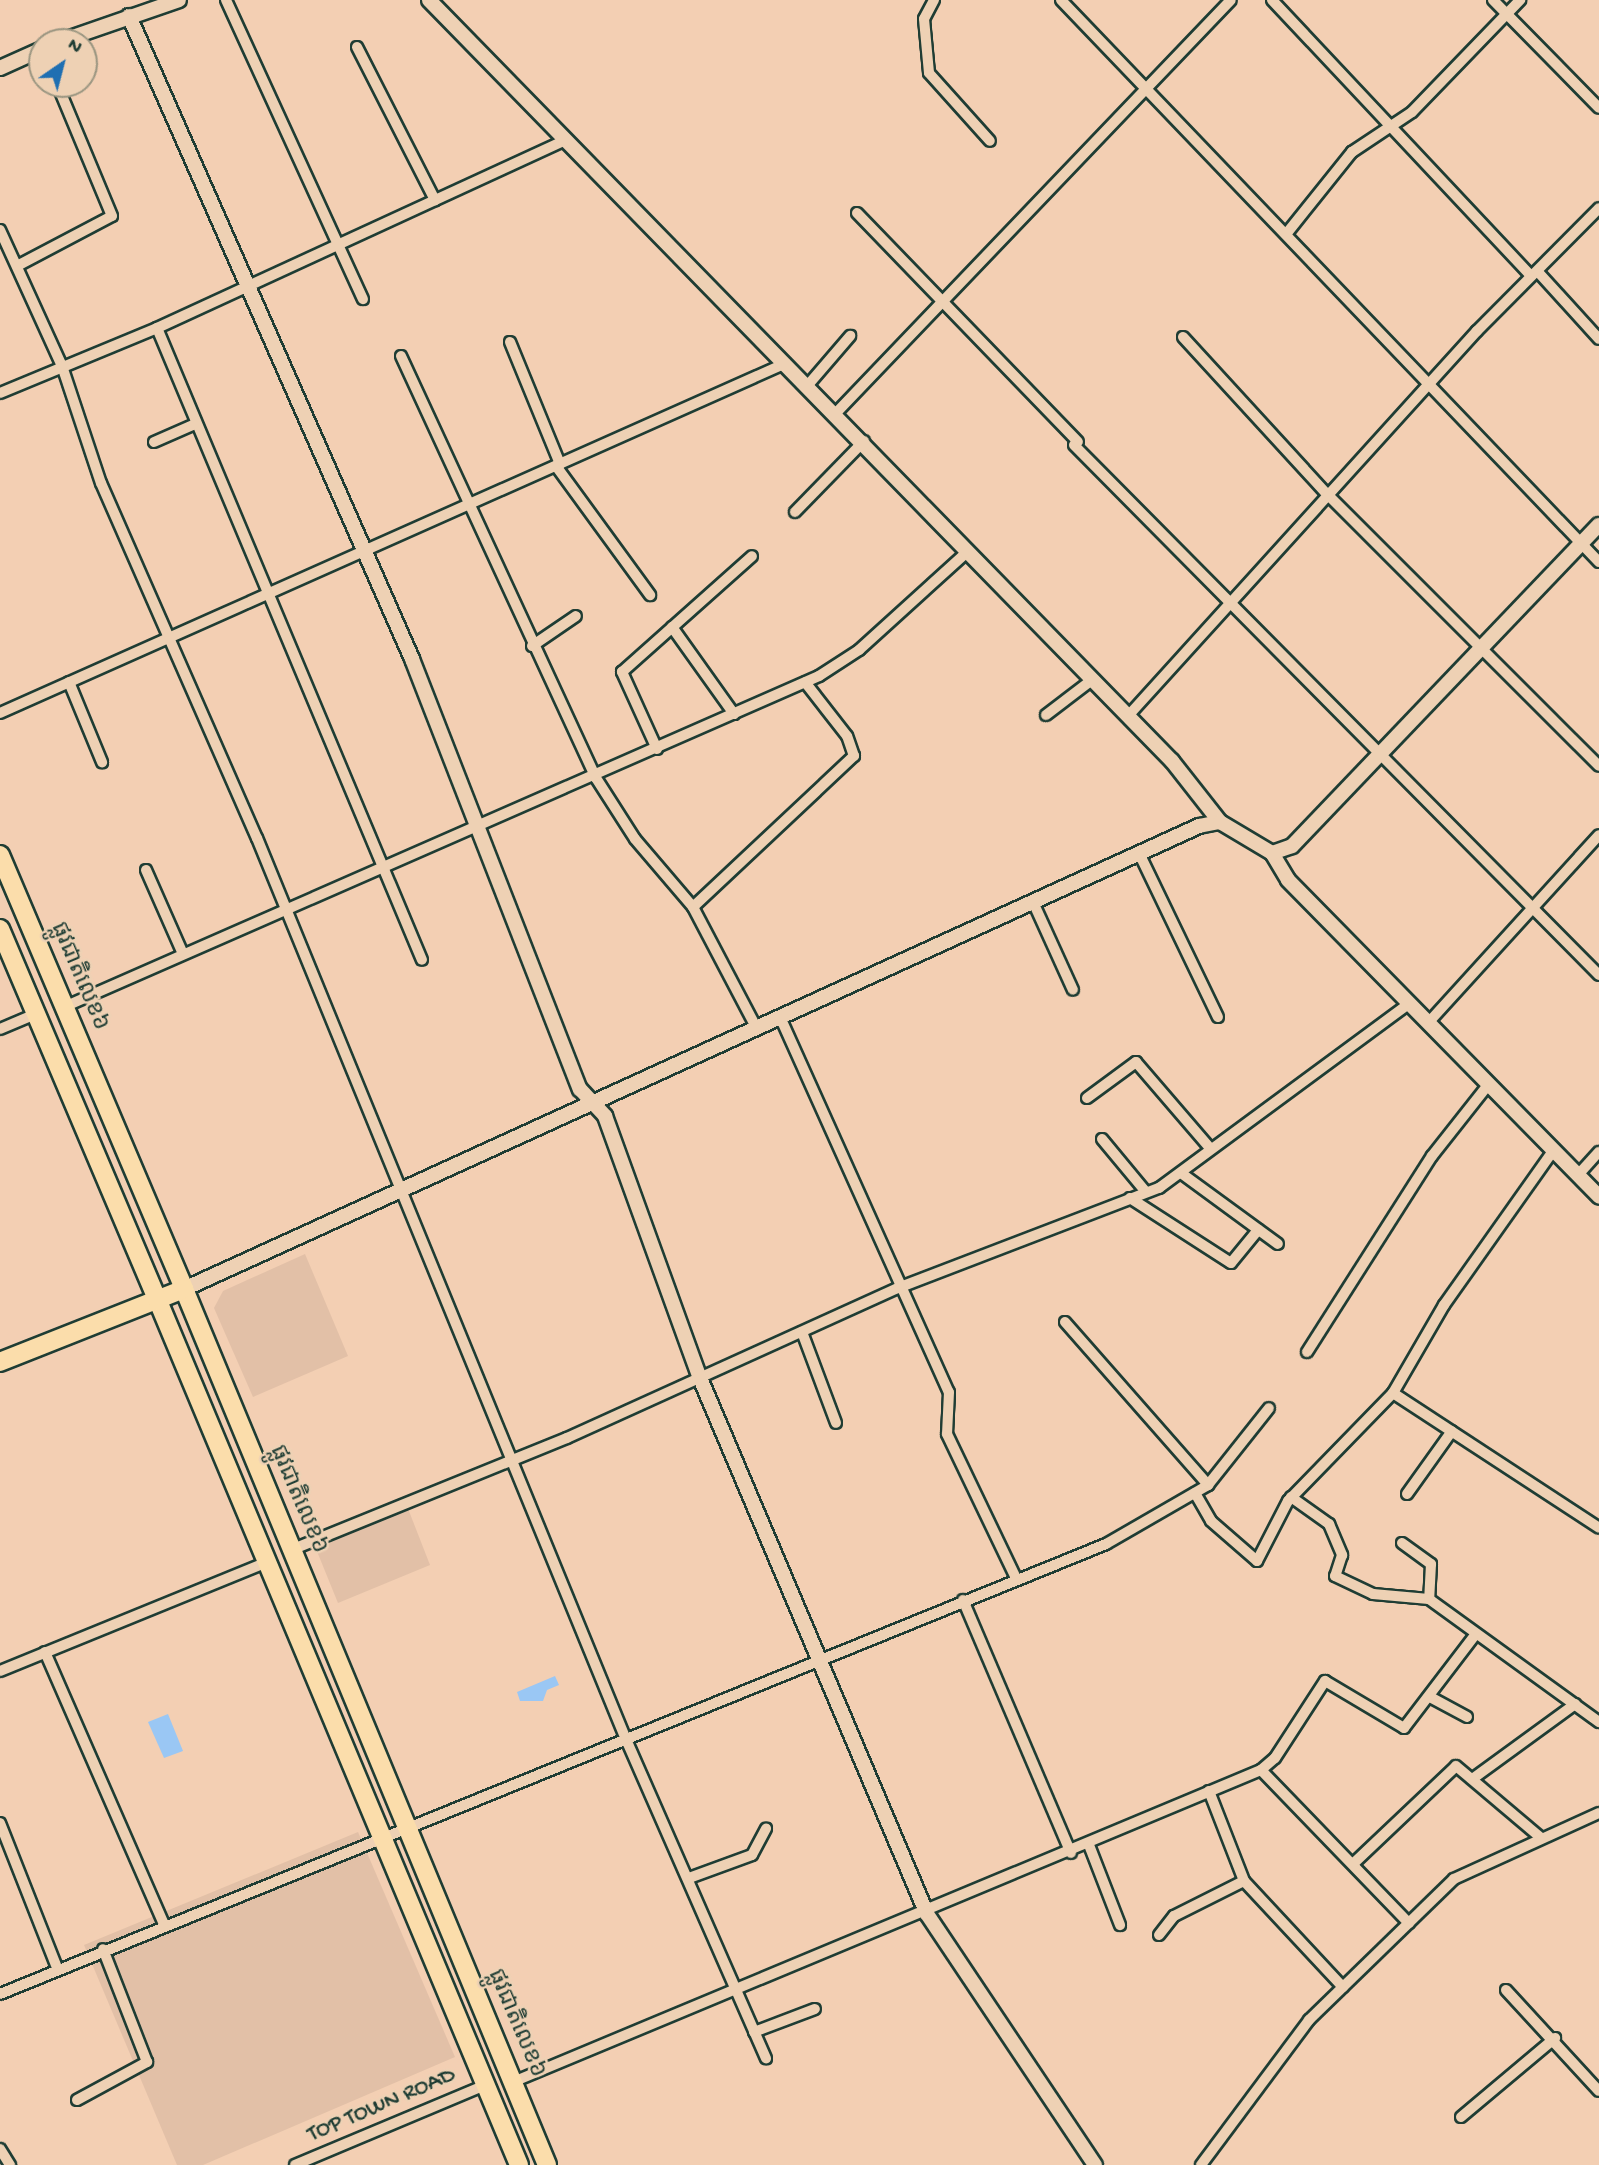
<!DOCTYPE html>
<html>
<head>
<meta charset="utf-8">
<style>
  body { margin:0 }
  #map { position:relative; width:1599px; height:2165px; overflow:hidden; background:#f3cfb3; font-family:"Gochi Hand","Noto Sans Khmer",sans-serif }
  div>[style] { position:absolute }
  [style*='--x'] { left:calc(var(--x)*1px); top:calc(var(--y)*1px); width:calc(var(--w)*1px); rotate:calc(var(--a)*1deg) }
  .built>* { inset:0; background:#e2c0a7 }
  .water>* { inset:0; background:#9ac7f4 }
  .roads { filter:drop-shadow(2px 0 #1f3d34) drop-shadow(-2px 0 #1f3d34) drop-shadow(0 2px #1f3d34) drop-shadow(0 -2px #1f3d34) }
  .minor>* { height:10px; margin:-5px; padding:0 5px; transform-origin:5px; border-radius:5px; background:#eed1b4 }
  .tertiary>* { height:14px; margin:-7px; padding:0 7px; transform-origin:7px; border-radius:7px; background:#eed1b4 }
  .primary>* { height:18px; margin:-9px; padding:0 9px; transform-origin:9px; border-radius:9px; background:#fbddab }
  .trunk>* { height:18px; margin:-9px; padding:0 9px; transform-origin:9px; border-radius:9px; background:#fbddab }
  span { translate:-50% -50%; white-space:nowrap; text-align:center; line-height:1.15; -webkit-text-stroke:5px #eed1b4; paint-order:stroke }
  .street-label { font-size:23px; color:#1f3d34 }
  .north { position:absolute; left:28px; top:28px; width:70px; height:70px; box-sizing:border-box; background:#eed1b4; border:2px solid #9b9681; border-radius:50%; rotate:35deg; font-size:19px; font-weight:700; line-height:28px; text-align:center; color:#1f3d34 }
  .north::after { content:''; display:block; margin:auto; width:24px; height:32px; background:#1f6fb2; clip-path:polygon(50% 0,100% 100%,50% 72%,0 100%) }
</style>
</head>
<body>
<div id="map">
  <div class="built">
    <i style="clip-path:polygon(305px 1254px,348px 1356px,253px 1397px,214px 1308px,223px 1291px)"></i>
    <i style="clip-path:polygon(407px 1506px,430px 1565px,338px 1603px,314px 1544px)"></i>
    <i style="clip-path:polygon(358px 1832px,455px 2057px,203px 2165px,177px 2165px,84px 1945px)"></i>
  </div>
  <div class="water">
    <i style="clip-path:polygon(555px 1676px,559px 1685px,547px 1690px,543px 1701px,520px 1701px,517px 1692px)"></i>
    <i style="clip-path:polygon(168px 1714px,183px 1751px,164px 1758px,148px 1722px)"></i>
  </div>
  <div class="roads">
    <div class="minor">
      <i style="--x:226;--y:0;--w:329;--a:65.4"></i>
      <i style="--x:934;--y:0;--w:21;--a:118"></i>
      <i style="--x:924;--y:19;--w:54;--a:84.7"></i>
      <i style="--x:929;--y:73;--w:91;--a:48.1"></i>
      <i style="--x:1061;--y:0;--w:778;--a:46.25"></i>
      <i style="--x:1272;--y:0;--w:378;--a:46.8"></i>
      <i style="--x:1493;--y:0;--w:151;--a:45.5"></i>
      <i style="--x:357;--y:47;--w:172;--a:63"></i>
      <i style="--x:857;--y:213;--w:318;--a:46"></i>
      <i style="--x:0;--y:230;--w:149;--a:65.5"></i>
      <i style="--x:62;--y:366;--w:123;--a:71.6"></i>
      <i style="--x:101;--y:483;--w:388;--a:66.3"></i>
      <i style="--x:257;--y:838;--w:971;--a:67.74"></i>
      <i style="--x:625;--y:1737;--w:351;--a:66.3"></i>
      <i style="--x:1287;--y:233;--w:104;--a:-51.3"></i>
      <i style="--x:1352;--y:152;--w:72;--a:-33.7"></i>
      <i style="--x:1412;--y:112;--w:156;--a:-46"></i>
      <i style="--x:17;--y:266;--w:107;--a:-27.8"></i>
      <i style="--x:112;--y:216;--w:143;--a:-112.6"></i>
      <i style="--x:1539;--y:273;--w:89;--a:47.7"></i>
      <i style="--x:157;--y:328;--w:685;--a:67.25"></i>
      <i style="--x:1183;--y:337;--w:214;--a:47.5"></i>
      <i style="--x:1328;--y:495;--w:383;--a:45"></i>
      <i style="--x:510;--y:342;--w:132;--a:67.7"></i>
      <i style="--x:401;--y:356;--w:465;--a:65.2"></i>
      <i style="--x:596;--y:778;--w:72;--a:57.4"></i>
      <i style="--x:635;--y:839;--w:89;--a:49.5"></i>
      <i style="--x:693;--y:907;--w:138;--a:62.3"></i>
      <i style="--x:808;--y:385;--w:65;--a:-49.4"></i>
      <i style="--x:0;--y:393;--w:170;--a:-22.5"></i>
      <i style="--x:157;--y:328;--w:446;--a:-24.7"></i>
      <i style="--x:836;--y:413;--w:571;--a:-46.28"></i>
      <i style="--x:154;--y:442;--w:43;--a:-23.6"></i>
      <i style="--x:1074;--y:445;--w:746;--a:45.27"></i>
      <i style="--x:556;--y:466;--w:160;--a:53.9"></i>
      <i style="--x:795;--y:512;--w:99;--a:-45.8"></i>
      <i style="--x:672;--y:627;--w:107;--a:54.5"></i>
      <i style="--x:532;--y:646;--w:53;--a:-34.3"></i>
      <i style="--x:69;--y:682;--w:87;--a:67.6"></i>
      <i style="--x:0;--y:713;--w:860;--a:-24"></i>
      <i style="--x:1046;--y:715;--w:58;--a:-37.3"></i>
      <i style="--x:1128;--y:716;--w:520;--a:-47.81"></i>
      <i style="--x:1477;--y:331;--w:173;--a:-45.2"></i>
      <i style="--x:657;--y:749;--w:85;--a:-114.4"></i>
      <i style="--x:622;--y:672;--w:174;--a:-41.7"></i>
      <i style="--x:1139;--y:853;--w:182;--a:64.3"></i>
      <i style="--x:146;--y:870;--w:92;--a:66.2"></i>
      <i style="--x:1034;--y:904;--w:94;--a:65.6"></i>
      <i style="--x:693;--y:907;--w:221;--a:-43.2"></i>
      <i style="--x:854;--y:756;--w:21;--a:-109"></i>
      <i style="--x:847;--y:736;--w:68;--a:-127.9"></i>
      <i style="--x:64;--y:1007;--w:824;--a:-23.67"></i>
      <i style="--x:819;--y:676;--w:48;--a:-33"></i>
      <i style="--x:859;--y:650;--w:147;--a:-42.2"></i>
      <i style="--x:781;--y:1019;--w:409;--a:65.8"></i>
      <i style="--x:949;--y:1392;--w:42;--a:92.7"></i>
      <i style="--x:947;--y:1434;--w:160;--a:64.4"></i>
      <i style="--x:1428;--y:1023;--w:254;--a:-47.7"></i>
      <i style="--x:0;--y:1029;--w:39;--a:-23"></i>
      <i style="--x:1087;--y:1098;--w:61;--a:-36.3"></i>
      <i style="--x:1136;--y:1062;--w:113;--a:49.3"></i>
      <i style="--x:1102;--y:1139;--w:69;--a:50.3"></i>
      <i style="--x:1181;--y:1173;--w:120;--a:36.2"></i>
      <i style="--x:1578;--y:1175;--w:31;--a:-48"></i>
      <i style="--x:1130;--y:1198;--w:120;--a:32.8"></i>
      <i style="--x:1231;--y:1263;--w:43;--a:-50.7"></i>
      <i style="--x:1065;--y:1322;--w:217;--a:48.7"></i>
      <i style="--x:802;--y:1332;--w:97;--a:69.5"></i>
      <i style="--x:1307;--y:1352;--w:232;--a:-57.5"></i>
      <i style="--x:1432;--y:1156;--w:90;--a:-51.7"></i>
      <i style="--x:1393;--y:1393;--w:246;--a:33.2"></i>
      <i style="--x:1195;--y:1493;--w:32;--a:60"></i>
      <i style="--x:1211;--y:1521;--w:61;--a:41"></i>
      <i style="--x:1257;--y:1561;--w:68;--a:-62.7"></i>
      <i style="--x:1288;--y:1501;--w:151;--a:-45.8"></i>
      <i style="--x:1393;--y:1393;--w:102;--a:-59.9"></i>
      <i style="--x:1444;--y:1305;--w:189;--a:-54.7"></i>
      <i style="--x:1407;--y:1494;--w:77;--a:-54.5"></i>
      <i style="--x:1291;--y:1497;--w:47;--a:35.4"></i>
      <i style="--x:1329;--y:1524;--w:34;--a:67"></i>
      <i style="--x:1342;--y:1555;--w:22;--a:108"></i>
      <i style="--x:1335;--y:1576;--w:42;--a:25.3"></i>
      <i style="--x:1373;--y:1594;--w:56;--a:5.1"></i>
      <i style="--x:1429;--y:1599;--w:210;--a:35.9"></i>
      <i style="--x:1402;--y:1543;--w:36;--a:36"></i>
      <i style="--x:1431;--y:1564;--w:35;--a:93"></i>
      <i style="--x:291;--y:1550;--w:298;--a:-22.1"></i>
      <i style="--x:567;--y:1438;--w:363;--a:-24.4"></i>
      <i style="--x:898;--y:1288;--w:280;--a:-21"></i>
      <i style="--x:1159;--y:1188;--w:310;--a:-36.4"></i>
      <i style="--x:963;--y:1600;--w:275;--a:66.9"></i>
      <i style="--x:45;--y:1652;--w:298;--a:66.4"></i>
      <i style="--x:0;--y:1671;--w:288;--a:-22.2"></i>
      <i style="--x:1430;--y:1697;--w:42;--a:28.4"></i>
      <i style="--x:1261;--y:1770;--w:213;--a:46"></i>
      <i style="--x:1475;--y:1777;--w:124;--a:-36.1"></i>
      <i style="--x:1209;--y:1791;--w:97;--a:68.7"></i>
      <i style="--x:1244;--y:1881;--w:145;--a:47"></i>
      <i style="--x:0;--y:1823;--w:156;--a:68.5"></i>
      <i style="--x:1089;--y:1845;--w:86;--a:68.8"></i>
      <i style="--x:1355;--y:1862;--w:139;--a:-43.5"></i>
      <i style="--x:1456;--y:1766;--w:110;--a:40.2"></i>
      <i style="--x:689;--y:1878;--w:67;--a:-20.1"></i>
      <i style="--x:752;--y:1855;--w:30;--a:-62"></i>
      <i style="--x:1159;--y:1935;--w:24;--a:-52"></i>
      <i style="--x:1174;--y:1916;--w:78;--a:-26.6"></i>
      <i style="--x:1506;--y:1990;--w:137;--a:47.4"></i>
      <i style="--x:0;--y:1994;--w:1194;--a:-22.14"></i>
      <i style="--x:1106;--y:1544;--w:118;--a:-30"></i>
      <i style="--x:1208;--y:1485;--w:98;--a:-51.6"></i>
      <i style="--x:754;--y:2032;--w:65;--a:-20.7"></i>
      <i style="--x:513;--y:2082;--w:810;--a:-22.64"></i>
      <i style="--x:1261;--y:1770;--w:18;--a:-41"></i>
      <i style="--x:1275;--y:1758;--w:92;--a:-57"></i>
      <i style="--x:1325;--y:1681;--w:92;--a:30.7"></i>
      <i style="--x:1404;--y:1728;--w:117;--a:-52.6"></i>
      <i style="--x:77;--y:2100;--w:80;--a:-28.5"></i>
      <i style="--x:147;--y:2062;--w:121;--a:-111.3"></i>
      <i style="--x:1461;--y:2117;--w:123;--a:-40"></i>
      <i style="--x:0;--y:2149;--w:19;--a:58"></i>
      <i style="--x:295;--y:2165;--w:206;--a:-22.8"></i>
      <i style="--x:1201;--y:2165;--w:181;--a:-53.3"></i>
      <i style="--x:1309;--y:2020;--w:202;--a:-44.2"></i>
      <i style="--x:1454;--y:1879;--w:159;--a:-24.5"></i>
    </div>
    <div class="tertiary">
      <i style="--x:429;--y:0;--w:1064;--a:45.69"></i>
      <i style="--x:1172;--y:761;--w:78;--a:51.8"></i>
      <i style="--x:129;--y:16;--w:703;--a:66.24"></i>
      <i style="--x:412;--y:659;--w:462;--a:68.7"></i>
      <i style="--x:580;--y:1089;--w:37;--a:47"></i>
      <i style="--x:605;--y:1116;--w:279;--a:70.1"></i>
      <i style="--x:700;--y:1378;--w:582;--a:67.05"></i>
      <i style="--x:927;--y:1914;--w:302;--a:56.2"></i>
      <i style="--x:58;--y:42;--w:128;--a:-19.1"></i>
      <i style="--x:0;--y:68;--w:46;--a:-24.3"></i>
      <i style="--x:1272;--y:853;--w:31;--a:59"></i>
      <i style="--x:1288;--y:880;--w:444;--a:45.5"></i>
      <i style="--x:184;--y:1289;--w:1116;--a:-24.52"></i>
      <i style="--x:1199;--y:826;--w:21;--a:-11"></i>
      <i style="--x:1220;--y:822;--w:61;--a:30.8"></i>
      <i style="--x:1272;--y:853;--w:21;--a:-19"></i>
      <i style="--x:1292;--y:846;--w:444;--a:-46.3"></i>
    </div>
    <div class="primary">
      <i style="--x:184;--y:1289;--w:948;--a:67.49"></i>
      <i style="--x:158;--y:1301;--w:936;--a:67.32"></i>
    </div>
    <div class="trunk">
      <i style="--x:0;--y:855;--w:471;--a:67"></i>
      <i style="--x:184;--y:1289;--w:198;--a:158.4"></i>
      <i style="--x:0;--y:929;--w:404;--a:67"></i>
    </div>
  </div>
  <div class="street-label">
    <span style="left:78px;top:977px;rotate:67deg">ផ្លូវជាតិលេខ៦</span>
    <span style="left:297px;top:1500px;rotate:67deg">ផ្លូវជាតិលេខ៦</span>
    <span style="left:515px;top:2024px;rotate:67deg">ផ្លូវជាតិលេខ៦</span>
    <span style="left:382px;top:2106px;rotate:-23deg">TOP TOWN ROAD</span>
  </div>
  <div class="north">N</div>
</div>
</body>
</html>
